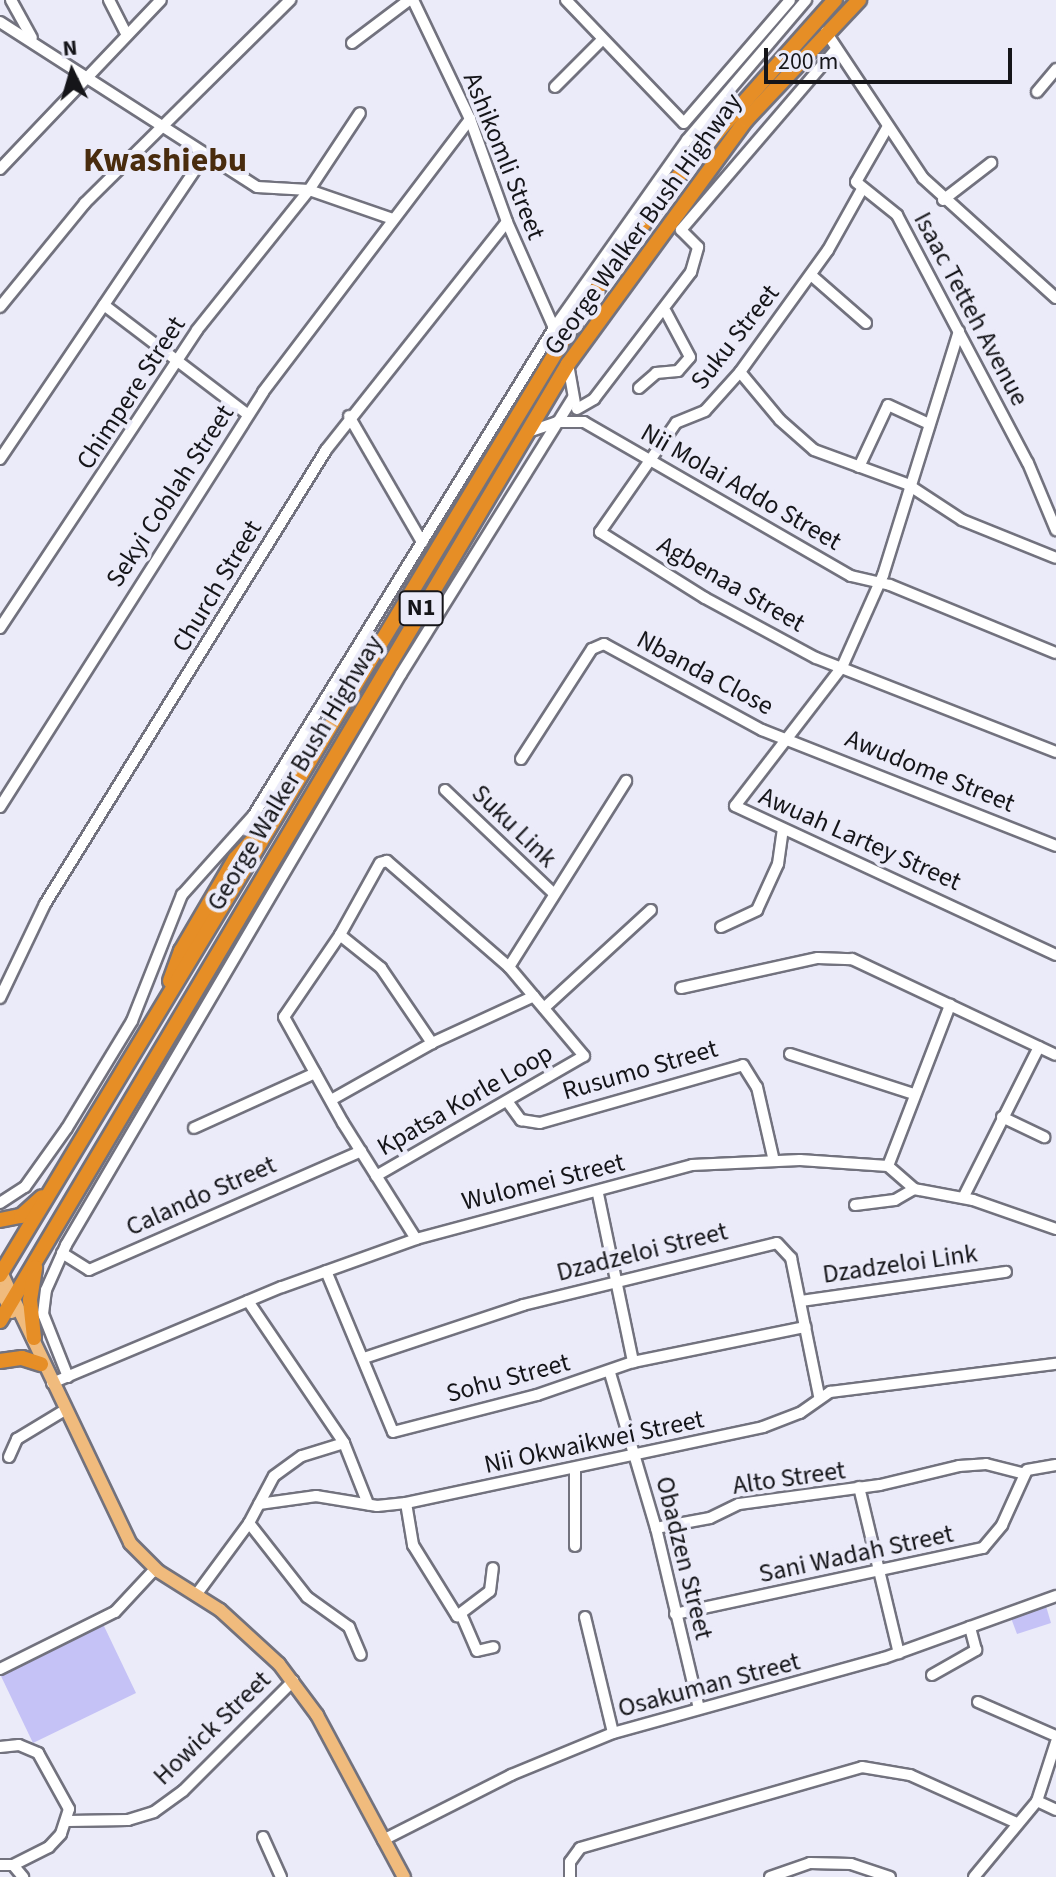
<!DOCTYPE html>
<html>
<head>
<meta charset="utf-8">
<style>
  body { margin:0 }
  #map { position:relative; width:1056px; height:1877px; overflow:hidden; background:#ebebf9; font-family:"Source Sans 3",sans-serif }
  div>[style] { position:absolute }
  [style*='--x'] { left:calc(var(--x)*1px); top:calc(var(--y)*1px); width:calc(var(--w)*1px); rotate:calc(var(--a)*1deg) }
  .green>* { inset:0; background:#c5c2f6 }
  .roads { filter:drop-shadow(2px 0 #72727e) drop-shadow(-2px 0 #72727e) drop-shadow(0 2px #72727e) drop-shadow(0 -2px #72727e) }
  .minor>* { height:10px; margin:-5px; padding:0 5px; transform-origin:5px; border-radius:5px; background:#fff }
  .major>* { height:12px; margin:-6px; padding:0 6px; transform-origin:6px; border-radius:6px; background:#f0bb7d }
  .highway>* { height:14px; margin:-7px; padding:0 7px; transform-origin:7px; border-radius:7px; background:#e68e26 }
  span { translate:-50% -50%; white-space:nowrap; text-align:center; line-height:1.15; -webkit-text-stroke:8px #ebebf9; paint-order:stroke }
  .shield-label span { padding:2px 6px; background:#ebebf9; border:2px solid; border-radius:6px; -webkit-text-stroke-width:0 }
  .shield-label { font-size:24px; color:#151519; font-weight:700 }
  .street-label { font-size:26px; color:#151519 }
  .district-label { font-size:34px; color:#492c0e; font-weight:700 }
  .north { position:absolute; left:32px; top:32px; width:80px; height:80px; -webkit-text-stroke:6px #ebebf9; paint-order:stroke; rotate:355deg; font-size:22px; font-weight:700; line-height:32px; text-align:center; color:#151519 }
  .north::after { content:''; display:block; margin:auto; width:28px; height:36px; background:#151519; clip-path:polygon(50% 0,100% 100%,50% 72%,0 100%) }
  .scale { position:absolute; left:764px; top:48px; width:248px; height:36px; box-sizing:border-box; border:4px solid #151519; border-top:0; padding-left:10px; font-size:24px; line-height:28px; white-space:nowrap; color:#151519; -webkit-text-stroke:6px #ebebf9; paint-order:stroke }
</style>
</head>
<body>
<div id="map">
  <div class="green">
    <i style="clip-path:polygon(1046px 1606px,1051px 1623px,1017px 1634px,1011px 1618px)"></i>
    <i style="clip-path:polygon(103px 1624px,136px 1693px,33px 1743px,0 1674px)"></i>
  </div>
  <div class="roads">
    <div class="minor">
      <i style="--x:11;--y:0;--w:43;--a:61.1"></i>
      <i style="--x:109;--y:0;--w:39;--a:63"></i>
      <i style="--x:413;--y:0;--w:132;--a:64.4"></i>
      <i style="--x:470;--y:119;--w:109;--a:70.2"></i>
      <i style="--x:507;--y:222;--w:116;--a:66.1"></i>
      <i style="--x:566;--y:0;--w:170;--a:46.2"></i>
      <i style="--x:684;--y:123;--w:162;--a:-49.2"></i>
      <i style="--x:0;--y:22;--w:305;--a:32.7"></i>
      <i style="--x:257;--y:187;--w:52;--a:3.3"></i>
      <i style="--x:309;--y:190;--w:86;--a:19.1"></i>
      <i style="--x:826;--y:32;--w:175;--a:56.4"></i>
      <i style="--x:923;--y:178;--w:179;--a:42.1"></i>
      <i style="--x:352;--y:43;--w:71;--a:-37"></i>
      <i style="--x:555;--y:87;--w:66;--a:-45"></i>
      <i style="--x:1037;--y:92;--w:30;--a:-50"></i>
      <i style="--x:887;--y:128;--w:62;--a:119.9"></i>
      <i style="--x:856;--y:182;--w:53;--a:38.8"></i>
      <i style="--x:897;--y:215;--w:280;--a:62.2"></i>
      <i style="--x:1028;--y:463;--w:73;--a:67.3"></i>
      <i style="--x:0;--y:169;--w:233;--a:-46.4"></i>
      <i style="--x:861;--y:191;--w:68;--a:119.2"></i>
      <i style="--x:828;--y:250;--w:150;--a:125.8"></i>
      <i style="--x:740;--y:372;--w:52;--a:131.9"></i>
      <i style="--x:705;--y:411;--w:31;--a:158"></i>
      <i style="--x:676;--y:423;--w:133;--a:124.9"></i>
      <i style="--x:600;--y:532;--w:124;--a:32.2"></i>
      <i style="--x:705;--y:598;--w:126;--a:28.4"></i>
      <i style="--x:816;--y:658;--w:258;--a:21.4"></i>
      <i style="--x:943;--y:200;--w:61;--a:-37.6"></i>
      <i style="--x:811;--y:275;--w:73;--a:41.1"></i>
      <i style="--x:104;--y:305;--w:180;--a:37.3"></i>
      <i style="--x:0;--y:307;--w:134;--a:-50.7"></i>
      <i style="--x:85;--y:203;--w:289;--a:-44.7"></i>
      <i style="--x:959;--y:331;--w:256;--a:107.3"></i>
      <i style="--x:883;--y:575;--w:101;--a:114"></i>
      <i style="--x:842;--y:667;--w:175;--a:127.6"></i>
      <i style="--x:735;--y:806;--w:354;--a:24.9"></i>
      <i style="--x:568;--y:364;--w:39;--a:80"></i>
      <i style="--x:740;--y:372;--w:62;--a:50.2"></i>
      <i style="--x:780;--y:420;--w:45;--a:41.4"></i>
      <i style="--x:814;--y:450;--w:99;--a:20.1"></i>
      <i style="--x:907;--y:484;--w:66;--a:33.2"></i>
      <i style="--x:962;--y:520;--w:101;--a:22"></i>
      <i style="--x:639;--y:388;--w:23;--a:-41"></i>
      <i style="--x:656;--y:373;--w:22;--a:-5"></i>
      <i style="--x:678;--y:371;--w:18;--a:-49"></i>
      <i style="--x:690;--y:357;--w:51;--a:-118.1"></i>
      <i style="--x:577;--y:409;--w:20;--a:-30"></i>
      <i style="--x:594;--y:399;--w:160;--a:-52.6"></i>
      <i style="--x:691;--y:272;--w:26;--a:-74"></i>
      <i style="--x:698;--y:247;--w:24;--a:-135"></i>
      <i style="--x:681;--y:230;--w:238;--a:-49.4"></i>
      <i style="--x:349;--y:416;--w:146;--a:59.9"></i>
      <i style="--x:528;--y:432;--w:31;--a:-19"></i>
      <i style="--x:557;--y:422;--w:27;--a:0"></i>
      <i style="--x:584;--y:422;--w:308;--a:30"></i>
      <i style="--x:851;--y:576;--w:40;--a:13"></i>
      <i style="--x:890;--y:585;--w:179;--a:22.3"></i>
      <i style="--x:0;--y:459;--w:364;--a:-56"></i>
      <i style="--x:859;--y:467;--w:68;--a:-64.9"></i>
      <i style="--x:888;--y:405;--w:43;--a:24.8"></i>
      <i style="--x:0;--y:628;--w:357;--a:-56.5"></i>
      <i style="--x:197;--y:330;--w:179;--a:-51.3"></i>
      <i style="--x:309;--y:190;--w:92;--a:-56.5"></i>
      <i style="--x:521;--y:759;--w:131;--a:-57.2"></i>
      <i style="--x:592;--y:649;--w:13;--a:-23"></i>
      <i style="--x:604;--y:644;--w:180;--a:28.6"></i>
      <i style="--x:762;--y:730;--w:316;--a:21.5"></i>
      <i style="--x:445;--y:790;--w:149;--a:43.6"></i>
      <i style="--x:0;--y:807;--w:491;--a:-57.6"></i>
      <i style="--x:263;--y:392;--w:343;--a:-52.8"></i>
      <i style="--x:721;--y:927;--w:40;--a:-25"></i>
      <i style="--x:757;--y:910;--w:51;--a:-65.5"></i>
      <i style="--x:778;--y:864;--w:34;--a:-82"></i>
      <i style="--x:340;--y:935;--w:53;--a:38.8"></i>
      <i style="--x:381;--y:968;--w:91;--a:55.8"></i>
      <i style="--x:509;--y:967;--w:220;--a:-57.8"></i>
      <i style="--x:681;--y:988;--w:140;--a:-12.4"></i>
      <i style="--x:818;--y:958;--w:34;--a:2"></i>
      <i style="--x:852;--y:959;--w:225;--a:25.2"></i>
      <i style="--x:0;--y:998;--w:104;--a:-64.4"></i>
      <i style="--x:45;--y:904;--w:534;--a:-58.24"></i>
      <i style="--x:326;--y:450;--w:291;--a:-51.6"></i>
      <i style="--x:544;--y:1008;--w:145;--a:-42.5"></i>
      <i style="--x:790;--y:1054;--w:130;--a:17.9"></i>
      <i style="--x:331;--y:1100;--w:116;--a:-29.4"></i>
      <i style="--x:432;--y:1043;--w:112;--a:-24.7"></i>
      <i style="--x:507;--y:1101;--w:24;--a:54"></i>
      <i style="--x:521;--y:1120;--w:19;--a:9"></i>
      <i style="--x:540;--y:1123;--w:211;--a:-15.9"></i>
      <i style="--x:743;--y:1065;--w:26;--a:58"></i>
      <i style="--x:757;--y:1087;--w:76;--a:77.1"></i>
      <i style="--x:1002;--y:1117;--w:47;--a:25.5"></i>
      <i style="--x:194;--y:1128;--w:133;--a:-24.4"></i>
      <i style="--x:888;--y:1166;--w:173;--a:-68.9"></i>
      <i style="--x:376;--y:1176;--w:240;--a:-30"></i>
      <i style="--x:584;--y:1056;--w:116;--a:-130.1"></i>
      <i style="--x:509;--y:967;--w:162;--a:-139"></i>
      <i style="--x:387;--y:861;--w:7;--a:164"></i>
      <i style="--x:380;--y:863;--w:82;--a:119.1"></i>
      <i style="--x:340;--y:935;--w:99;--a:124.3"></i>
      <i style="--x:284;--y:1017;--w:121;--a:60.9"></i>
      <i style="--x:343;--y:1123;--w:137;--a:57.8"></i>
      <i style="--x:598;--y:1194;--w:172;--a:78.2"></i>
      <i style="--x:963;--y:1198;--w:169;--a:-63.3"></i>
      <i style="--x:0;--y:1203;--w:30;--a:-33"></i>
      <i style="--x:25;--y:1187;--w:72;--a:-54.6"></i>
      <i style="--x:67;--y:1128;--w:125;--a:-58.7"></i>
      <i style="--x:132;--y:1021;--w:136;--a:-68.4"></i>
      <i style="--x:182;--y:895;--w:106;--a:-48.1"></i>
      <i style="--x:253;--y:816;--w:573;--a:-58.33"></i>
      <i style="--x:554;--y:328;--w:230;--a:-54.7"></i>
      <i style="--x:687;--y:140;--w:184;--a:-49.6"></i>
      <i style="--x:855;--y:1205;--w:40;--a:-7.1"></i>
      <i style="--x:895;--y:1200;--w:22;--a:-30"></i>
      <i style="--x:62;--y:1253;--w:32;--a:32"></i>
      <i style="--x:89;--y:1270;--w:297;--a:-23.6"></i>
      <i style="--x:326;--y:1271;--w:174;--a:67.4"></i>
      <i style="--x:393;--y:1432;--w:149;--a:-14.4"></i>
      <i style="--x:537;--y:1395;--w:102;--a:-19"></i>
      <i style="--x:633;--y:1362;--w:176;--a:-11.5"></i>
      <i style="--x:248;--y:1301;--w:171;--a:55.9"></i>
      <i style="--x:344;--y:1443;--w:66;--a:68.5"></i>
      <i style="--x:801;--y:1301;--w:207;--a:-8.1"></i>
      <i style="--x:364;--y:1358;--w:168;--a:-18.4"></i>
      <i style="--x:523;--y:1305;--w:261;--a:-13.7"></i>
      <i style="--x:777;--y:1243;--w:21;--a:47"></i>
      <i style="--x:791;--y:1258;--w:141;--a:78.5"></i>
      <i style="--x:610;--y:1373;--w:162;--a:73.5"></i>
      <i style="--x:656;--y:1528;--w:185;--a:76.6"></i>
      <i style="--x:68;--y:1377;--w:68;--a:-111.6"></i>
      <i style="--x:43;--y:1314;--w:24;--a:-83"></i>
      <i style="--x:46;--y:1290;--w:49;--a:-66"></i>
      <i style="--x:66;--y:1245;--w:662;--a:-59.6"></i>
      <i style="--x:401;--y:674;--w:325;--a:-58.1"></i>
      <i style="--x:52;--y:1383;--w:249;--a:-22.7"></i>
      <i style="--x:282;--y:1287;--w:142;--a:-19.7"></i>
      <i style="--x:416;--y:1239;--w:286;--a:-15"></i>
      <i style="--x:692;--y:1165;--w:108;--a:-2.7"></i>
      <i style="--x:800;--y:1160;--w:88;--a:3.9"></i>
      <i style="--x:888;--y:1166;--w:35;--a:41"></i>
      <i style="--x:914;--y:1189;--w:60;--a:10.6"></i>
      <i style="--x:973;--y:1200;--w:88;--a:19.3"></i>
      <i style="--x:9;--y:1457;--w:20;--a:-66"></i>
      <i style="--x:17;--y:1439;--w:56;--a:-31.1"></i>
      <i style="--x:859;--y:1487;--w:171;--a:76.5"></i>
      <i style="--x:406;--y:1503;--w:43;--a:80.5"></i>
      <i style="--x:413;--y:1545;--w:84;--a:58.2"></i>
      <i style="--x:457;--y:1616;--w:41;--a:-37.1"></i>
      <i style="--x:490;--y:1591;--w:23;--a:-83"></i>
      <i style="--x:259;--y:1504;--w:58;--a:-8"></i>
      <i style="--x:316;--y:1496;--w:62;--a:9.3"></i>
      <i style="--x:377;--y:1506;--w:29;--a:-6"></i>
      <i style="--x:406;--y:1503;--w:365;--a:-12"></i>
      <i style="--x:763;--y:1427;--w:40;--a:-21"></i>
      <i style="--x:800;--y:1413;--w:37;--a:-35"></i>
      <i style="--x:830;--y:1392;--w:228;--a:-7.1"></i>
      <i style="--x:249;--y:1523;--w:94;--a:51.9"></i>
      <i style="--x:307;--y:1597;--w:52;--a:35.5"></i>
      <i style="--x:349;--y:1627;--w:30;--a:67"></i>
      <i style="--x:656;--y:1528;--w:55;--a:-10.5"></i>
      <i style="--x:710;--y:1518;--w:32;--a:-26"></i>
      <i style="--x:739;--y:1504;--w:142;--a:-7.7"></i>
      <i style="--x:880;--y:1485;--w:81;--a:-13.5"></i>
      <i style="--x:959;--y:1466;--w:27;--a:-4"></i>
      <i style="--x:986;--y:1464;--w:40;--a:14.4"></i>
      <i style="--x:575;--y:1546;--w:75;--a:-90"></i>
      <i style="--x:196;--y:1595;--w:89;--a:-53.6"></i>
      <i style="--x:249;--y:1523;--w:53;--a:-62"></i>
      <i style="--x:274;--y:1476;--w:34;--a:-36"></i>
      <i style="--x:302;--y:1456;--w:44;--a:-17.2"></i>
      <i style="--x:461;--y:1614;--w:40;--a:66.6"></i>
      <i style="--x:477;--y:1651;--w:17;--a:-13"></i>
      <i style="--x:675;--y:1614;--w:315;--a:-12.1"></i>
      <i style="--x:983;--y:1548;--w:30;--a:-50"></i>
      <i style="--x:1002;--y:1525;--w:60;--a:-65.6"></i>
      <i style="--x:1027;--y:1470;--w:29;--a:-10"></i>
      <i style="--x:585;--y:1617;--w:119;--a:76.4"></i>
      <i style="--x:0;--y:1669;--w:128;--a:-26.4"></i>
      <i style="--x:115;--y:1612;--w:59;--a:-47.1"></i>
      <i style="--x:932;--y:1675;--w:51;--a:-29.6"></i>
      <i style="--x:976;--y:1650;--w:24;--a:-105"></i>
      <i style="--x:978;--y:1702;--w:85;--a:23.6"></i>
      <i style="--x:0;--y:1747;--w:19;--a:-6"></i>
      <i style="--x:19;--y:1745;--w:21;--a:23"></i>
      <i style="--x:38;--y:1753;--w:64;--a:61"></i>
      <i style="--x:69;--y:1809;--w:26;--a:108"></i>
      <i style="--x:61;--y:1834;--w:18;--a:133"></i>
      <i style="--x:49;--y:1847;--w:40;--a:153.4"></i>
      <i style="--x:1037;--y:1801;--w:21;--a:25"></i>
      <i style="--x:68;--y:1821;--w:60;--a:-1"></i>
      <i style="--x:128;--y:1820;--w:27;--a:-17"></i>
      <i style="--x:154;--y:1812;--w:36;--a:-36"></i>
      <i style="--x:183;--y:1791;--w:156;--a:-45"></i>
      <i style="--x:263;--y:1837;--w:44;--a:65.8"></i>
      <i style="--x:383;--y:1840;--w:144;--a:-26.9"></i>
      <i style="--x:511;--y:1775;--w:110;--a:-22.4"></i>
      <i style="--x:613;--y:1733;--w:281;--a:-15.5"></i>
      <i style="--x:884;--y:1658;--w:183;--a:-19.8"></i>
      <i style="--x:0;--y:1865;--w:13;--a:0"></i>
      <i style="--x:13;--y:1865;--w:16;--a:50"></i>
      <i style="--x:570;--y:1877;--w:15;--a:-90"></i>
      <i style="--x:570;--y:1862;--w:17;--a:-54"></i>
      <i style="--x:580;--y:1848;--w:293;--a:-16"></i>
      <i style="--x:862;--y:1767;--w:49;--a:9.5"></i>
      <i style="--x:910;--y:1775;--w:117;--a:24.2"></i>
      <i style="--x:770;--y:1877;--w:42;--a:-19.3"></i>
      <i style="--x:810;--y:1863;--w:41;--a:1.4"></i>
      <i style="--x:851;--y:1864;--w:41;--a:18.4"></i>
      <i style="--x:974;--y:1877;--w:99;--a:-50.3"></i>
      <i style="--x:1037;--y:1801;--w:62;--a:-72.1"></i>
    </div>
    <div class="major">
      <i style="--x:0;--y:1270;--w:302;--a:64.5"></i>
      <i style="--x:130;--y:1543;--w:40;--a:45"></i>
      <i style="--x:158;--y:1571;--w:73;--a:32.2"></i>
      <i style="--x:220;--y:1610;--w:80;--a:42.5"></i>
      <i style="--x:279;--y:1664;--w:64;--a:53.3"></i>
      <i style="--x:317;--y:1715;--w:184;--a:61.8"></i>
      <i style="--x:0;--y:1290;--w:25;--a:61"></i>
    </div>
    <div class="highway">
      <i style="--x:170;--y:981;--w:32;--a:-70"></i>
      <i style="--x:181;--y:951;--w:107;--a:-59.6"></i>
      <i style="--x:235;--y:859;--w:33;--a:-47"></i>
      <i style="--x:0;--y:1220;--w:21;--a:-11"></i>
      <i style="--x:21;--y:1216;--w:28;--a:-42"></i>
      <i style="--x:0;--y:1275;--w:1122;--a:-58.93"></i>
      <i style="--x:579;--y:314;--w:165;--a:-54.4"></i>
      <i style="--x:675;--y:180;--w:241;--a:-48.4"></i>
      <i style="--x:0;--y:1321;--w:1113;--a:-59.31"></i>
      <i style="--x:568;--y:364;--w:302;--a:-53.9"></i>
      <i style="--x:746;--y:120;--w:165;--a:-46.7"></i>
      <i style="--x:34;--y:1338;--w:38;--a:-96"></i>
      <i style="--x:30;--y:1300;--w:33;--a:-81"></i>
      <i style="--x:0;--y:1361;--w:22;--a:-8"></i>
      <i style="--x:22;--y:1358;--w:20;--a:18"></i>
    </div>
  </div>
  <div class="shield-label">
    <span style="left:421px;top:608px">N1</span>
  </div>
  <div class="street-label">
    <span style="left:504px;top:156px;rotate:68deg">Ashikomli Street</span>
    <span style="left:643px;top:224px;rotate:-54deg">George Walker Bush Highway</span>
    <span style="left:971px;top:309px;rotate:62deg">Isaac Tetteh Avenue</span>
    <span style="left:735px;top:337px;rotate:-52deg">Suku Street</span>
    <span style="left:131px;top:393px;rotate:-57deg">Chimpere Street</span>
    <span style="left:741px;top:487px;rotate:30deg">Nii Molai Addo Street</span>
    <span style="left:170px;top:496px;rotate:-57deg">Sekyi Coblah Street</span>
    <span style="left:731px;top:584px;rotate:30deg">Agbenaa Street</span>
    <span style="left:217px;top:586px;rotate:-59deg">Church Street</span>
    <span style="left:705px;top:673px;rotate:28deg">Nbanda Close</span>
    <span style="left:930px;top:771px;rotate:22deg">Awudome Street</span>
    <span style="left:295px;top:773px;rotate:-59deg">George Walker Bush Highway</span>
    <span style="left:514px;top:826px;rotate:44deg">Suku Link</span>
    <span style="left:860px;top:839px;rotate:24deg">Awuah Lartey Street</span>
    <span style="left:640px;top:1070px;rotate:-16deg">Rusumo Street</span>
    <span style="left:465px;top:1100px;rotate:-30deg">Kpatsa Korle Loop</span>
    <span style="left:543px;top:1182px;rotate:-14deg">Wulomei Street</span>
    <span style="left:201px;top:1196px;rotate:-24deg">Calando Street</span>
    <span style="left:642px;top:1252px;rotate:-14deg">Dzadzeloi Street</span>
    <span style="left:900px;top:1264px;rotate:-8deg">Dzadzeloi Link</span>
    <span style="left:508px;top:1378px;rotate:-15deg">Sohu Street</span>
    <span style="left:594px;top:1442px;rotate:-12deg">Nii Okwaikwei Street</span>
    <span style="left:789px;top:1478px;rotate:-8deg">Alto Street</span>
    <span style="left:856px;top:1554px;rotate:-12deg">Sani Wadah Street</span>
    <span style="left:684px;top:1558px;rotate:76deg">Obadzen Street</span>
    <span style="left:709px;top:1685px;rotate:-15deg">Osakuman Street</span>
    <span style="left:212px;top:1728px;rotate:-44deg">Howick Street</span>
  </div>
  <div class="district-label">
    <span style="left:165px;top:161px">Kwashiebu</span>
  </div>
  <div class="north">N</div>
  <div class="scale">200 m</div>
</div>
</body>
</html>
